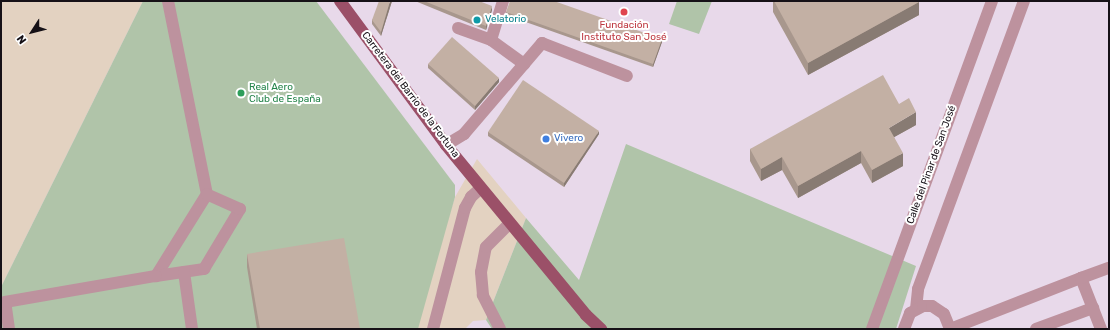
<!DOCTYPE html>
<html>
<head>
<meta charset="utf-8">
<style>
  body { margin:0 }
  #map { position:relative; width:1110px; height:330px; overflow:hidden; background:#e8d9ea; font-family:Rubik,sans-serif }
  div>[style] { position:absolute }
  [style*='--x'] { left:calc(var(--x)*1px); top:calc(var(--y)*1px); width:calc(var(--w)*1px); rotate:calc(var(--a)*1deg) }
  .industrial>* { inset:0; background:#e3d2c1 }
  .green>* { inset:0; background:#b0c4a9 }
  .minor>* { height:12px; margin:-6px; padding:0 6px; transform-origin:6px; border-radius:6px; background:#bd929e }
  .major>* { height:12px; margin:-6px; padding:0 6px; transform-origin:6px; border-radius:6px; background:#9b5068 }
  .wall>* { inset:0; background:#a8978d }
  .shaded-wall>* { inset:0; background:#887b73 }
  .building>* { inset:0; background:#c3b0a4 }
  .dots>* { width:11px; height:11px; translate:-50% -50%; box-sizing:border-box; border:2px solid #fff; border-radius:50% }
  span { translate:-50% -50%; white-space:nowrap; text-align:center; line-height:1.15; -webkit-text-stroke:4px #fff; paint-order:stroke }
  .culture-label { font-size:10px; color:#0d838f }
  .left { translate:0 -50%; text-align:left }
  .health-label { font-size:10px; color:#be3a42 }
  .leisure-label { font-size:10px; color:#27864d }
  .street-label { font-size:10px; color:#161117 }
  .shop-label { font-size:10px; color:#366cbe }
  .frame { position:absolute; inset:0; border:2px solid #161117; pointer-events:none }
  .north { position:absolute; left:12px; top:12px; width:40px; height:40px; -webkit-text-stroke:3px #fff; paint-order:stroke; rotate:234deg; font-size:11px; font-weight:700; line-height:16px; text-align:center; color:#161117 }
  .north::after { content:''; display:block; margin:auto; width:14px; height:18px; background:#161117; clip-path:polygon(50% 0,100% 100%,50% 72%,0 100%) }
</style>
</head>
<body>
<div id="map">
  <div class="industrial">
    <i style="clip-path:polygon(1px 1px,143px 1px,1px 287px)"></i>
    <i style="clip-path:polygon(477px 159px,526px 218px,486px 320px,473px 321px,465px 329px,414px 329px,455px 197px)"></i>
  </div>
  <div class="green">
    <i style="clip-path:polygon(143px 1px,316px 1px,455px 185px,455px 197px,418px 329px,1px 329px,1px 287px)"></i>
    <i style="clip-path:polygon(677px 1px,712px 1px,699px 34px,669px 24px)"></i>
    <i style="clip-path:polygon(626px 144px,916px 266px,896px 329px,492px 329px,486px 320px,526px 218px,579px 280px)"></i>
  </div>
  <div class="minor">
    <i style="--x:168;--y:1;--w:197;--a:78.6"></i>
    <i style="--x:207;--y:194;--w:97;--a:121.9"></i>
    <i style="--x:156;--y:276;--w:49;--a:-8.3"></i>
    <i style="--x:204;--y:269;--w:70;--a:-59"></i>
    <i style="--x:240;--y:209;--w:36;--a:-156"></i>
    <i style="--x:458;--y:28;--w:35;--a:20"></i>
    <i style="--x:491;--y:40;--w:41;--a:36"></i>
    <i style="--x:491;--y:40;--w:41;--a:-72.9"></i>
    <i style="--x:446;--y:145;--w:21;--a:-31"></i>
    <i style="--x:464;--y:134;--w:120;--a:-49.4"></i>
    <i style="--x:542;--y:43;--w:91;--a:21.2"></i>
    <i style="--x:184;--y:272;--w:58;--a:82"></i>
    <i style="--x:916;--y:309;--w:20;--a:-84"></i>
    <i style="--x:918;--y:289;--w:307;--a:-69.8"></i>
    <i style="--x:9;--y:329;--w:27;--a:-98"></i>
    <i style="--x:5;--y:302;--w:153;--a:-9.8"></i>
    <i style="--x:433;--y:329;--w:125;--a:-75.2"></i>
    <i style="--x:465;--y:208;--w:13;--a:-61"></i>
    <i style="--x:471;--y:197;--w:13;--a:-42"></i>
    <i style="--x:500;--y:329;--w:38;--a:-117"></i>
    <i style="--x:483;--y:295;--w:23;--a:-95"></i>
    <i style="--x:481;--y:272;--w:25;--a:-79"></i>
    <i style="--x:486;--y:247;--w:34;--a:-45"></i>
    <i style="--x:872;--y:329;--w:349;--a:-69.9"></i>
    <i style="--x:904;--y:329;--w:17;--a:-69"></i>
    <i style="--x:910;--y:313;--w:15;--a:-28"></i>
    <i style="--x:923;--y:306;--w:9;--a:0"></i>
    <i style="--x:932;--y:306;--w:14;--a:34"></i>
    <i style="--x:944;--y:314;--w:16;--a:68"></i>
    <i style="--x:950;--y:329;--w:141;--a:-21.3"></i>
    <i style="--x:1036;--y:329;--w:61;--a:-20.2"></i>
    <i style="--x:1101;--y:329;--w:55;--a:-111.4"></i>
    <i style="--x:1081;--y:278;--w:30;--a:-20"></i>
  </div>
  <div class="major">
    <i style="--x:340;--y:1;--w:179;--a:53.6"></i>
    <i style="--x:446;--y:145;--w:220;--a:50.5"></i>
    <i style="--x:586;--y:315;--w:21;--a:43"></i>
  </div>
  <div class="wall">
    <i style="clip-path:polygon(392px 1px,381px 36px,372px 24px,372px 20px)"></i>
    <i style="clip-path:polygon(415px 1px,479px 1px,492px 10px,486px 30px)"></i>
    <i style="clip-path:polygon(773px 1px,920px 1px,919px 2px,919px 15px,808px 75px,773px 12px)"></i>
    <i style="clip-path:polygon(506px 12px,662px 42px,653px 67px,506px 15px)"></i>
    <i style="clip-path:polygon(428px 64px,499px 82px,475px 110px,428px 68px)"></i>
    <i style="clip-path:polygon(916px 125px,894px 137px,903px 166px,872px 183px,861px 163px,798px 198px,782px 170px,761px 181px,750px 161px,750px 149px)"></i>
    <i style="clip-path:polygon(488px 132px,599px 134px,564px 187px,488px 136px)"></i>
    <i style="clip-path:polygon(247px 254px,360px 329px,257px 329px,247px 267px)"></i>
  </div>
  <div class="shaded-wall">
    <i style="clip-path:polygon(390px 1px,392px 1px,381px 36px,381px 32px)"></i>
    <i style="clip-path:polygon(919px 2px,919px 15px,808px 75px,808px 63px)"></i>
    <i style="clip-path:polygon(492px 6px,492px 10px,486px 30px,486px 26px)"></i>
    <i style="clip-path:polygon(662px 39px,662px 42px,653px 67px,653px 64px)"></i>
    <i style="clip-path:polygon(499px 78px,499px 82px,475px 110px,475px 106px)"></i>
    <i style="clip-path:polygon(916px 112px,916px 125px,889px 140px,889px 128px)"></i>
    <i style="clip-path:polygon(599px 131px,599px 134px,564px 187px,564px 183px)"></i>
    <i style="clip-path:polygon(861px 151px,861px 163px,798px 198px,798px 186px)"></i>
    <i style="clip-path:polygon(903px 153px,903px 166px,872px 183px,872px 170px)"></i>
    <i style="clip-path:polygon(782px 157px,782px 170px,761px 181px,761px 169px)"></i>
  </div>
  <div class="building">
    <i style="clip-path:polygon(379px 1px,390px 1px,381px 32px,372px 20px)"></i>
    <i style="clip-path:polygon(424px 1px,479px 1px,492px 6px,486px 26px)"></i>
    <i style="clip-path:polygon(510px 1px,554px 1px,662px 39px,653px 64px,506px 12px)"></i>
    <i style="clip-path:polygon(774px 1px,918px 1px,919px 2px,808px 63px)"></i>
    <i style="clip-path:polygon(452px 37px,499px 78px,475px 106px,428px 64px)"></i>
    <i style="clip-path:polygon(883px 75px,899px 104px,909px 98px,916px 112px,889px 128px,903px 153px,872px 170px,861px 151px,798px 186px,782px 157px,761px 169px,750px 149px)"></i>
    <i style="clip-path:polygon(523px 80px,599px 131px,564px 183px,488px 132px)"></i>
    <i style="clip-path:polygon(344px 238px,360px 329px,260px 329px,247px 254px)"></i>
  </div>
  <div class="dots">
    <i style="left:624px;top:12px;background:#e0444e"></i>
    <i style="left:477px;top:20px;background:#0f9aa8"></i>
    <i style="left:241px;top:93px;background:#2e9e5b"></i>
    <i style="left:546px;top:139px;background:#3f7fe0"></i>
  </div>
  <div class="culture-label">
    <span class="left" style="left:485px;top:20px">Velatorio</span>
  </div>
  <div class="health-label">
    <span style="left:624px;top:31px">Fundación<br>Instituto San José</span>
  </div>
  <div class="leisure-label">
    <span class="left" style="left:249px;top:93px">Real Aero<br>Club de España</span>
  </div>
  <div class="street-label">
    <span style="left:410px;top:95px;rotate:53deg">Carretera del Barrio de la Fortuna</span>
    <span style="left:932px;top:165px;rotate:-70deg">Calle del Pinar de San José</span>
  </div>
  <div class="shop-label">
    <span class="left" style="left:554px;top:139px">Vivero</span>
  </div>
  <div class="frame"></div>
  <div class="north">N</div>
</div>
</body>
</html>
